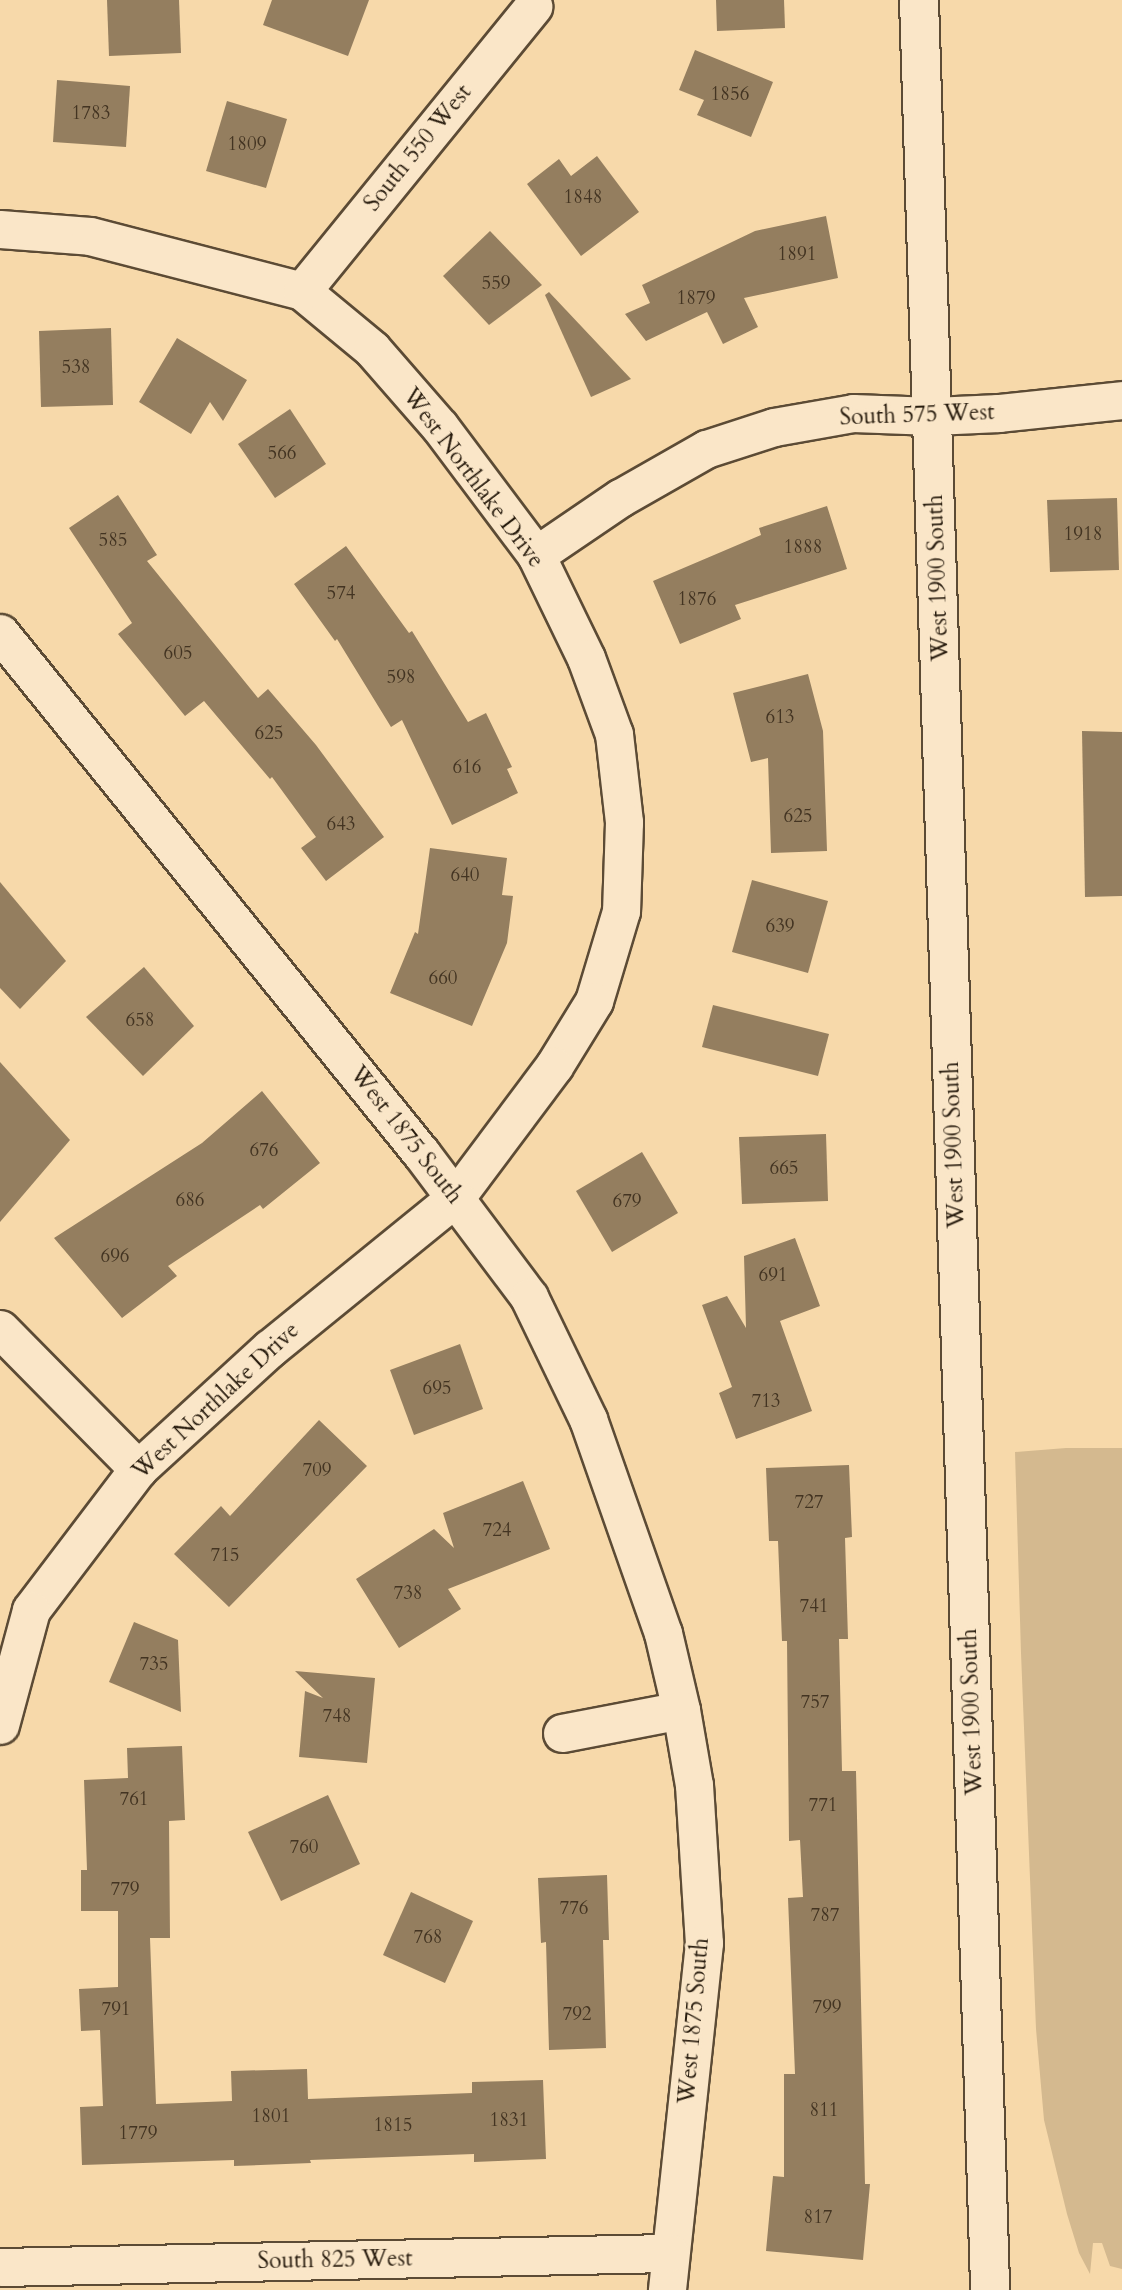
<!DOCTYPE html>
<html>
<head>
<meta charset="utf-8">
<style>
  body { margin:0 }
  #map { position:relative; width:1122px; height:2290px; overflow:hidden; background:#f7d9aa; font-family:Cardo,serif }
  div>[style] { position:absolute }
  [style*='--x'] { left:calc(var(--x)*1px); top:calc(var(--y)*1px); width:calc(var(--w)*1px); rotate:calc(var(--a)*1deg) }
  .green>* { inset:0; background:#d4b98f }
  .building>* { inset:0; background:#947e5f }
  .roads { filter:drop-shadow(2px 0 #5c4b35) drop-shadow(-2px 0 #5c4b35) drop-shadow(0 2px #5c4b35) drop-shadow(0 -2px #5c4b35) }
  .minor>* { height:37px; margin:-18.5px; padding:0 18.5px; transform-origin:18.5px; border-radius:18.5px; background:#fae6c8 }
  .tertiary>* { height:38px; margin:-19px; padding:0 19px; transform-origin:19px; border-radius:19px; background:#fae6c8 }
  span { translate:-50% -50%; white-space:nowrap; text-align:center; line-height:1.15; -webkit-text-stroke:6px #fae6c8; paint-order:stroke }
  .number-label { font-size:19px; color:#433422 }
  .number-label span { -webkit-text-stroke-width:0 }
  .street-label { font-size:23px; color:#281c0e }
</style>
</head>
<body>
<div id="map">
  <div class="green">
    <i style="clip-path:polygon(1066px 1448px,1122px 1448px,1122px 2269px,1110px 2266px,1102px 2243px,1093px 2243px,1090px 2274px,1079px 2253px,1067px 2214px,1044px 2120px,1036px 2029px,1021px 1653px,1015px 1452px)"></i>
  </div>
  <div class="building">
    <i style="clip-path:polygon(107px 0,179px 0,181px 53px,109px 56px)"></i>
    <i style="clip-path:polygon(272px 0,369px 0,348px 56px,263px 25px)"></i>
    <i style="clip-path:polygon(716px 0,784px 0,785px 28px,717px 31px)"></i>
    <i style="clip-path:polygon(695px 50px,773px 82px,751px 137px,697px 115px,704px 100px,679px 90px)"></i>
    <i style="clip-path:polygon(57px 80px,130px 86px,126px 147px,53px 142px)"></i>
    <i style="clip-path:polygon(227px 101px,287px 119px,266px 188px,206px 171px)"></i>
    <i style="clip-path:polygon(597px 156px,639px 212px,581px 256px,527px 184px,559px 159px,571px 176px)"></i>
    <i style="clip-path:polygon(826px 216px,838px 278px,744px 298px,758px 327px,723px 344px,707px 312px,646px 341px,625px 314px,650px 303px,642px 285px,755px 231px)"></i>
    <i style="clip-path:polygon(490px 231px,542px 285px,489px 325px,443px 276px)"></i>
    <i style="clip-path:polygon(549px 292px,631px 379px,591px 397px,545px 295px)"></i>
    <i style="clip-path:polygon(111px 328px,113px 405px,41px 407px,39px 331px)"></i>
    <i style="clip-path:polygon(177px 338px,247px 380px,223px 421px,210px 402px,191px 434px,139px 402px)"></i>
    <i style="clip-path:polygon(290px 409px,326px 464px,275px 498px,238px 444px)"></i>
    <i style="clip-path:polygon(118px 495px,157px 555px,147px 561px,258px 698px,268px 689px,316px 745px,384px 837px,326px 881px,301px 848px,316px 837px,272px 777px,270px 779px,204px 701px,185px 716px,118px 634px,132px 623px,69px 528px)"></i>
    <i style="clip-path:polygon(1117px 498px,1119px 570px,1050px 572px,1047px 500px)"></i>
    <i style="clip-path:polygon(827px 506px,847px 569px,735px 605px,741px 619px,680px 644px,653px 581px,761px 535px,759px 528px)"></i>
    <i style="clip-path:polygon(346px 546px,409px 633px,412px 631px,468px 722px,486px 713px,512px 767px,507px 769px,518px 793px,452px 825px,402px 720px,391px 727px,337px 639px,335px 641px,294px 584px)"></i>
    <i style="clip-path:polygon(808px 674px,823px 731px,827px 851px,771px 853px,768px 758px,751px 762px,733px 693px)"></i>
    <i style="clip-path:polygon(1082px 731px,1122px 732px,1122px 896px,1085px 897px)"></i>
    <i style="clip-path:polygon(430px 848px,507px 858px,502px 895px,513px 896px,507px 943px,472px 1026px,390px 993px,415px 932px,418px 934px)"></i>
    <i style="clip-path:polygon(752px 880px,828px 901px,808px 973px,732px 952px)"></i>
    <i style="clip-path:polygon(0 882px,66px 961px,20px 1009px,0 988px)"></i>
    <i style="clip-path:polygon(144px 967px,194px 1026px,143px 1076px,86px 1017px)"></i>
    <i style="clip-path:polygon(713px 1005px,829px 1034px,818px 1076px,702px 1047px)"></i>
    <i style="clip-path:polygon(0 1062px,70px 1140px,0 1222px)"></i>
    <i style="clip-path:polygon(262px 1091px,320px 1163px,263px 1209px,260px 1205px,168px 1266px,177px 1276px,122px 1318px,54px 1238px,202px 1143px)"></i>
    <i style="clip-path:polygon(826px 1134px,828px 1201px,742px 1204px,739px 1137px)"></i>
    <i style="clip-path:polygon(642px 1152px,678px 1213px,612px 1252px,576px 1191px)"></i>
    <i style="clip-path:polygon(795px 1238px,820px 1306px,780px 1321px,812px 1411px,736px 1439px,719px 1393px,732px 1387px,702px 1305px,727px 1296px,746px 1328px,744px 1256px)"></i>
    <i style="clip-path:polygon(460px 1344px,483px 1409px,414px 1435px,390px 1370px)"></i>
    <i style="clip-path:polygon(319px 1420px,367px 1466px,229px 1607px,174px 1554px,221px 1506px,230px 1516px)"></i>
    <i style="clip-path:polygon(849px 1465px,852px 1537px,845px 1538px,848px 1639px,839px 1639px,842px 1771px,856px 1771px,865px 2184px,870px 2184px,863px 2260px,766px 2251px,773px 2176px,784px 2177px,784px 2074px,795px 2074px,788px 1898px,803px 1897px,800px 1840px,789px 1841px,787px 1641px,782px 1641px,778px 1541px,769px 1541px,766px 1468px)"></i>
    <i style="clip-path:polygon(523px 1481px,550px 1549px,448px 1589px,461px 1609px,399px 1648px,356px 1579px,434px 1529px,454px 1548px,443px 1513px)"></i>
    <i style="clip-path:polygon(134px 1622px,178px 1640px,181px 1712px,109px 1682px)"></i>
    <i style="clip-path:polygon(295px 1671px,375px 1678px,367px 1763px,299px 1757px,305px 1691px,323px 1698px)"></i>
    <i style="clip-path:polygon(182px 1746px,185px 1820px,169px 1821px,170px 1938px,150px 1938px,156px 2104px,232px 2101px,231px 2071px,307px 2069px,308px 2099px,472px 2093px,472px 2082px,543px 2080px,546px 2159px,474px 2162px,474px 2154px,310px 2160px,311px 2163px,234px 2166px,234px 2160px,82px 2165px,80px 2107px,103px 2106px,100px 2030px,81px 2031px,79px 1989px,118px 1987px,118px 1911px,81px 1911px,81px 1870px,87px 1870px,84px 1780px,128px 1778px,127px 1748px)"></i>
    <i style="clip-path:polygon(328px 1795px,360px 1864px,281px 1901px,248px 1832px)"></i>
    <i style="clip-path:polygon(607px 1875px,609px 1940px,603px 1940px,606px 2048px,549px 2050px,546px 1942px,541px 1943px,538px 1878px)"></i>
    <i style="clip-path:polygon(411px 1892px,473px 1921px,445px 1983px,383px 1955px)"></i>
  </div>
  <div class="roads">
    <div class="minor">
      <i style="--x:0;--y:229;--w:90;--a:4.4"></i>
      <i style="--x:90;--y:236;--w:219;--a:14.5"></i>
      <i style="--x:302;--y:291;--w:91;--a:39.6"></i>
      <i style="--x:372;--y:349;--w:103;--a:48.9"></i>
      <i style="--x:440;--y:427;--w:160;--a:53.1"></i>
      <i style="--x:536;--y:555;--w:114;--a:64.1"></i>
      <i style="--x:586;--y:658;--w:81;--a:69.8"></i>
      <i style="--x:614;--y:734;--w:89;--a:83.5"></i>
      <i style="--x:624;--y:822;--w:89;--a:91.9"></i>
      <i style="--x:621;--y:911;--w:94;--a:106.7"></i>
      <i style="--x:594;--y:1001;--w:76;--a:121.6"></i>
      <i style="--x:554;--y:1066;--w:164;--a:126.8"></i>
      <i style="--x:456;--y:1197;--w:240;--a:140.9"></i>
      <i style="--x:270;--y:1348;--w:179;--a:137.5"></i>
      <i style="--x:138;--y:1469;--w:177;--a:127.2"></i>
      <i style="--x:31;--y:1610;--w:119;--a:105.1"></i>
      <i style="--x:302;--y:291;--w:367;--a:-50.9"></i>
      <i style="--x:536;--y:555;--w:102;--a:-34.2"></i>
      <i style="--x:620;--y:498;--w:99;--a:-29.7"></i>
      <i style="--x:706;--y:449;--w:71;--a:-17.9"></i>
      <i style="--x:774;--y:427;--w:80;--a:-10"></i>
      <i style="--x:853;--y:413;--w:80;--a:2.1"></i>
      <i style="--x:933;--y:416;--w:66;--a:-2.6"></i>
      <i style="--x:999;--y:413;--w:124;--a:-6"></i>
      <i style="--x:0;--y:633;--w:669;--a:51.01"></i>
      <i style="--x:421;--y:1153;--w:180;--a:53.1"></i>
      <i style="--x:529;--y:1297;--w:136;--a:64.2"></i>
      <i style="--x:588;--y:1419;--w:227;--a:70.7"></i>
      <i style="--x:663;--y:1633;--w:79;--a:76.8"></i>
      <i style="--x:0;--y:1329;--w:197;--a:45.4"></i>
      <i style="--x:562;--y:1733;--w:121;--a:-10.9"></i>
      <i style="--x:681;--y:1710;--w:76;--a:80.2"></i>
      <i style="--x:694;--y:1785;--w:158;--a:86.4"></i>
      <i style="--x:704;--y:1943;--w:349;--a:96.1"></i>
      <i style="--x:0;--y:2267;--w:670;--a:-1.2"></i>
    </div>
    <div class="tertiary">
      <i style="--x:919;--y:0;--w:2291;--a:88.22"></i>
    </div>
  </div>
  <div class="number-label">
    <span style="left:730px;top:95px">1856</span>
    <span style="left:91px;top:114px">1783</span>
    <span style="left:247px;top:145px">1809</span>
    <span style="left:583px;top:198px">1848</span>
    <span style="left:797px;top:255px">1891</span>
    <span style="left:496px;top:284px">559</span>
    <span style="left:696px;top:299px">1879</span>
    <span style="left:76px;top:368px">538</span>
    <span style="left:282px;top:454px">566</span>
    <span style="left:1083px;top:535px">1918</span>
    <span style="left:113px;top:541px">585</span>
    <span style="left:803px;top:548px">1888</span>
    <span style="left:341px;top:594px">574</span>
    <span style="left:697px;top:600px">1876</span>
    <span style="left:178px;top:654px">605</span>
    <span style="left:401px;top:678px">598</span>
    <span style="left:780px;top:718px">613</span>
    <span style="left:269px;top:734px">625</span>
    <span style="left:467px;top:768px">616</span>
    <span style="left:798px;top:817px">625</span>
    <span style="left:341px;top:825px">643</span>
    <span style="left:465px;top:876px">640</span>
    <span style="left:780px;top:927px">639</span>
    <span style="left:443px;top:979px">660</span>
    <span style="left:140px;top:1021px">658</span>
    <span style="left:264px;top:1151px">676</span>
    <span style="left:784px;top:1169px">665</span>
    <span style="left:190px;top:1201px">686</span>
    <span style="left:627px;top:1202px">679</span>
    <span style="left:115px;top:1257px">696</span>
    <span style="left:773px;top:1276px">691</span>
    <span style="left:437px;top:1389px">695</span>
    <span style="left:766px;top:1402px">713</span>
    <span style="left:317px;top:1471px">709</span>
    <span style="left:809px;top:1503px">727</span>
    <span style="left:497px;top:1531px">724</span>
    <span style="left:225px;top:1556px">715</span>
    <span style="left:408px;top:1594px">738</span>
    <span style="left:814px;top:1607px">741</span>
    <span style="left:154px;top:1665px">735</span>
    <span style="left:815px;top:1703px">757</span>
    <span style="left:337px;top:1717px">748</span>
    <span style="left:134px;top:1800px">761</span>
    <span style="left:823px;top:1806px">771</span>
    <span style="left:304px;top:1848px">760</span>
    <span style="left:125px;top:1890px">779</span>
    <span style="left:574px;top:1909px">776</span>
    <span style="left:825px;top:1916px">787</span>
    <span style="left:428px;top:1938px">768</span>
    <span style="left:827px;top:2008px">799</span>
    <span style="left:116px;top:2010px">791</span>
    <span style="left:577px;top:2015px">792</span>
    <span style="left:824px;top:2111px">811</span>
    <span style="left:271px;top:2117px">1801</span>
    <span style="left:509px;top:2121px">1831</span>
    <span style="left:393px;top:2126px">1815</span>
    <span style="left:138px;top:2134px">1779</span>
    <span style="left:818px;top:2218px">817</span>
  </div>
  <div class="street-label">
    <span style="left:418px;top:148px;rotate:-51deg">South 550 West</span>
    <span style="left:917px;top:415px;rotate:-2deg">South 575 West</span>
    <span style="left:473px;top:478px;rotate:53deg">West Northlake Drive</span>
    <span style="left:938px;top:578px;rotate:-92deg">West 1900 South</span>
    <span style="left:406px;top:1135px;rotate:52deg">West 1875 South</span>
    <span style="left:954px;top:1145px;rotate:-92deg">West 1900 South</span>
    <span style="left:216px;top:1401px;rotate:-43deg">West Northlake Drive</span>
    <span style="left:972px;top:1712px;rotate:-92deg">West 1900 South</span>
    <span style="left:694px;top:2021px;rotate:-85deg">West 1875 South</span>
    <span style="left:335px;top:2260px;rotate:-1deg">South 825 West</span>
  </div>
</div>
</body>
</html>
